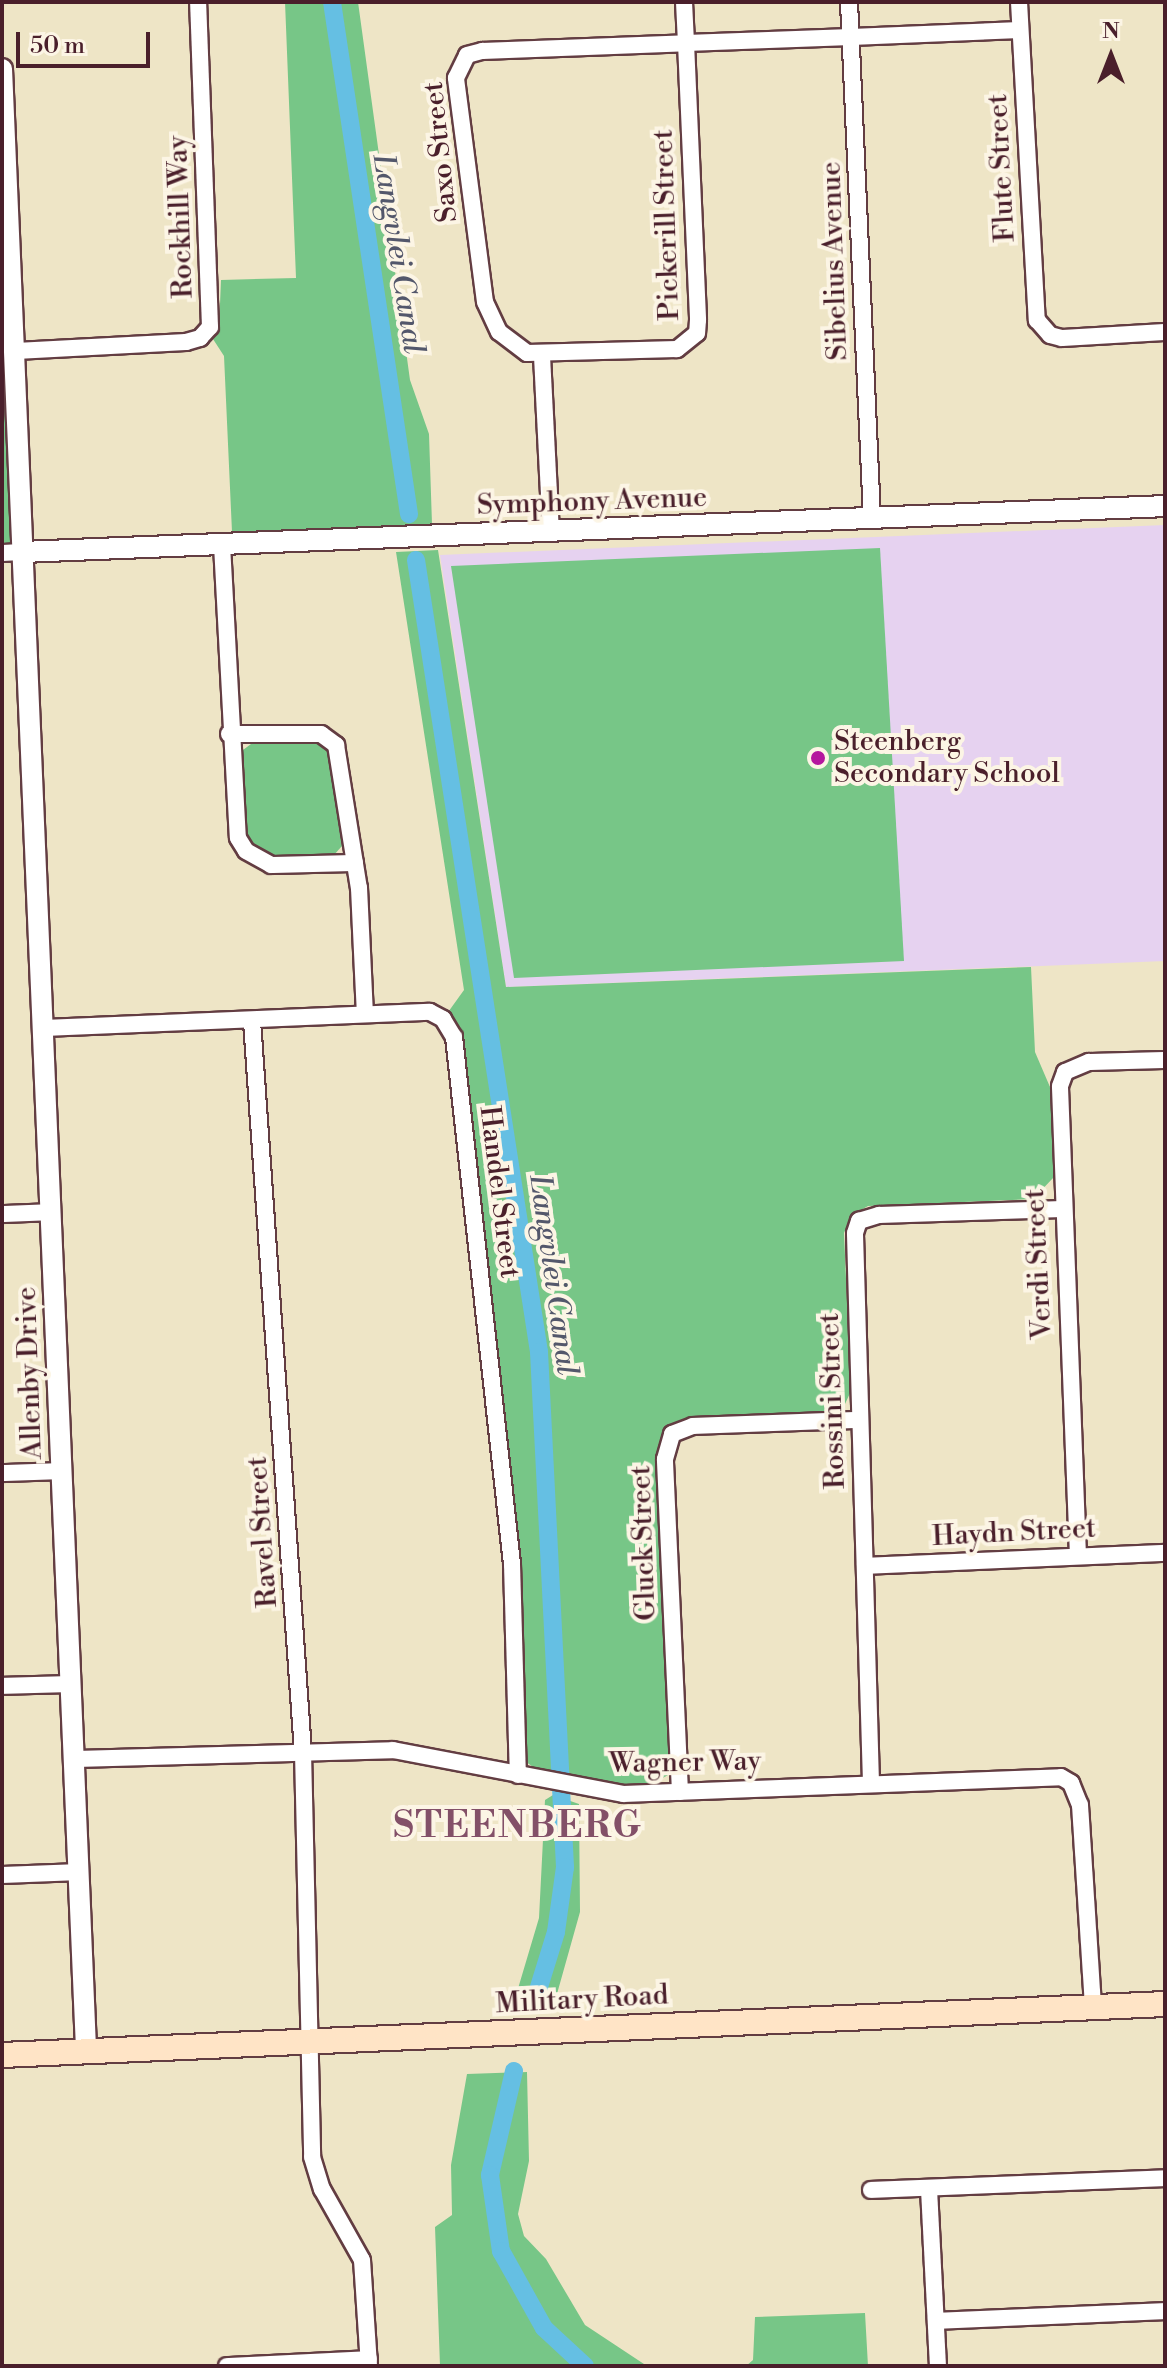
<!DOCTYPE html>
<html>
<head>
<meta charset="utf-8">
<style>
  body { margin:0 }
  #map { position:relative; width:1167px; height:2368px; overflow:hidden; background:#eee5c6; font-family:"Libre Bodoni",serif }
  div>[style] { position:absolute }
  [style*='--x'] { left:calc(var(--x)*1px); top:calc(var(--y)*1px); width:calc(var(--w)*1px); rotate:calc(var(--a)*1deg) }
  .built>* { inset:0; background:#e6d2f0 }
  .green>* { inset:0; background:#77c687 }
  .canal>* { height:18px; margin:-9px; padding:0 9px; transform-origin:9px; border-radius:9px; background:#65bfe3 }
  .roads { filter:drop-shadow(2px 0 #633d42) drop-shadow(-2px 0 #633d42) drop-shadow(0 2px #633d42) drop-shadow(0 -2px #633d42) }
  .minor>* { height:16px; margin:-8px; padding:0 8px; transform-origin:8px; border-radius:8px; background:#fff }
  .tertiary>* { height:20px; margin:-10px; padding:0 10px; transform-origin:10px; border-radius:10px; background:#fff }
  .secondary>* { height:24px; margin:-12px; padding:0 12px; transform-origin:12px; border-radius:12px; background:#ffe4c6 }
  .dots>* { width:22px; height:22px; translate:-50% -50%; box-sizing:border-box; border:4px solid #fcf5e5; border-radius:50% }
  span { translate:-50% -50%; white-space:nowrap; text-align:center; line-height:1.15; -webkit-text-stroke:8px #fcf5e5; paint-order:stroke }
  .street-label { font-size:28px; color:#4a1f2b }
  .poi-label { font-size:28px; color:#4a1f2b }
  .left { translate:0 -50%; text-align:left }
  .water-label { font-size:30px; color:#53576b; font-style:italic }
  .district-label { font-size:36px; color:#835068; font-weight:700; letter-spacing:2px }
  .frame { position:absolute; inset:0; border:4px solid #4a1f2b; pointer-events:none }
  .north { position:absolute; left:1071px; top:16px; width:80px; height:80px; -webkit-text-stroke:6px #fcf5e5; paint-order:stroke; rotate:0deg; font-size:22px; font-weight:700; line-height:32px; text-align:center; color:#4a1f2b }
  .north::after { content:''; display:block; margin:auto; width:28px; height:36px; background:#4a1f2b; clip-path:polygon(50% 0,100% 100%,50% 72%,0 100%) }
  .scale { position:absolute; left:16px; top:32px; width:134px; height:36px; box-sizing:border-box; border:4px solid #4a1f2b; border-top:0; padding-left:10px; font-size:24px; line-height:28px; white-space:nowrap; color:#4a1f2b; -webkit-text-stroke:6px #fcf5e5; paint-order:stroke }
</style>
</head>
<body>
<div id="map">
  <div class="built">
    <i style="clip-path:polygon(1165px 525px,1165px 961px,506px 987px,440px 555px)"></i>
  </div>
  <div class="green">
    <i style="clip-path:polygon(285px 2px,358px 2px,410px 380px,429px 434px,432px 524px,232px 532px,224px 356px,213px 339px,219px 328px,221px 280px,296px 278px)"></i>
    <i style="clip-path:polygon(2px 247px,22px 552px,2px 553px)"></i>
    <i style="clip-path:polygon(880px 548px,904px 961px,514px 978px,451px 566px)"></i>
    <i style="clip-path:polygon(438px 550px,506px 987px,1031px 967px,1035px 1052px,1050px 1087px,1054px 1177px,1033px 1199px,868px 1206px,851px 1216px,844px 1233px,851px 1391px,845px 1404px,831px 1413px,685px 1420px,667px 1430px,658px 1448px,672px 1760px,668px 1775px,651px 1785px,614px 1786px,537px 1770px,525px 1761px,446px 1015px,464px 990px,396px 552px)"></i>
    <i style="clip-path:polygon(318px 742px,329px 749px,342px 846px,333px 856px,270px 859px,244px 840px,239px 753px,251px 744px)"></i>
    <i style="clip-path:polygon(553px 1795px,579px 1804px,580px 1912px,555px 2001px,514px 2002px,539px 1918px,545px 1800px)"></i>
    <i style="clip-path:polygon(527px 2072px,529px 2161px,518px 2214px,524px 2236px,546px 2259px,585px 2325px,647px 2366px,440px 2366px,435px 2227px,452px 2215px,451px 2165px,467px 2074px)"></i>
    <i style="clip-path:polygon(865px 2313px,868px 2366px,746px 2366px,753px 2360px,755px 2317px)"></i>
  </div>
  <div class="canal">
    <i style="--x:332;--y:2;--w:518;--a:81.45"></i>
    <i style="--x:416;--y:560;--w:801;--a:81.17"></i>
    <i style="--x:539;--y:1352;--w:516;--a:87.11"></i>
    <i style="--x:565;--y:1867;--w:66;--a:97.9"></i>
    <i style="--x:556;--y:1932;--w:71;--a:107.2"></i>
    <i style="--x:514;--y:2071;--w:107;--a:103"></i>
    <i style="--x:490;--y:2175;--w:77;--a:81.8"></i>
    <i style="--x:501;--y:2251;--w:88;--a:60.8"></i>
    <i style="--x:544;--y:2328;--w:56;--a:42.8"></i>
  </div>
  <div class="roads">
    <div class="minor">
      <i style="--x:684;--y:2;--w:41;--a:87.2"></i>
      <i style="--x:686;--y:43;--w:277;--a:87.5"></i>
      <i style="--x:698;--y:320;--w:13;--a:94"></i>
      <i style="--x:697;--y:333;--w:26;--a:141"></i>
      <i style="--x:677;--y:349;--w:150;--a:178.5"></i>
      <i style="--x:527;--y:353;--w:35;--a:-143"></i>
      <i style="--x:499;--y:332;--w:33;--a:-115"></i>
      <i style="--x:485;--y:302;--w:226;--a:-97.4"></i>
      <i style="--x:456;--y:78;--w:25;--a:-64"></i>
      <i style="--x:467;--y:55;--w:16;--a:-15"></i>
      <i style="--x:482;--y:51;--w:204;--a:-2.2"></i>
      <i style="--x:686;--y:43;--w:165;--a:-2.1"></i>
      <i style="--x:851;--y:37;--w:169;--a:-2.4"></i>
      <i style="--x:849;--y:2;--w:517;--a:87.45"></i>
      <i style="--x:1019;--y:2;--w:319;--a:86.8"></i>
      <i style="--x:1037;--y:320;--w:20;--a:49"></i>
      <i style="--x:1050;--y:335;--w:12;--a:14"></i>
      <i style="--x:1062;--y:338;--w:103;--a:-3.3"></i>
      <i style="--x:16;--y:351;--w:170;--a:-3"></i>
      <i style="--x:186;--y:342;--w:15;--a:-16"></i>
      <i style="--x:200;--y:338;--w:15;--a:-48"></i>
      <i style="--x:210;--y:327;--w:325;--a:-92.1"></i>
      <i style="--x:542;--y:356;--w:176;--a:87.1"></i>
      <i style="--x:222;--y:545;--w:293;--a:86.9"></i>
      <i style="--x:238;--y:838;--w:15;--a:58"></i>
      <i style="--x:246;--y:851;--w:29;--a:29"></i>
      <i style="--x:271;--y:865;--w:84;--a:-1.4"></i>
      <i style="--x:2;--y:553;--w:20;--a:-3"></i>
      <i style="--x:229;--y:734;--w:92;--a:0"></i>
      <i style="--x:321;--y:734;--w:19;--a:36"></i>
      <i style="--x:336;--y:745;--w:145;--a:80.9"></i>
      <i style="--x:359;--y:888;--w:125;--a:87.3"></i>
      <i style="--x:252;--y:1021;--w:733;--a:86.01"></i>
      <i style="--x:303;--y:1752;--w:405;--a:88.7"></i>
      <i style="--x:312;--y:2157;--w:34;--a:73"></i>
      <i style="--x:322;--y:2189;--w:81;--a:60.6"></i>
      <i style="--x:362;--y:2260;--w:106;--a:86.2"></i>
      <i style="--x:44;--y:1028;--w:386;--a:-2.4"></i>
      <i style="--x:430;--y:1012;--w:15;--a:28"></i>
      <i style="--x:443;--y:1019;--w:21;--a:59"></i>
      <i style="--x:454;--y:1037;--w:530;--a:83.72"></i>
      <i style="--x:512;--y:1564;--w:211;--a:88.4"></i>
      <i style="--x:2;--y:1214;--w:50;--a:-2.3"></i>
      <i style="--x:2;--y:1473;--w:60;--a:-1.9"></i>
      <i style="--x:1078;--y:1556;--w:470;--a:-92.2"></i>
      <i style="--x:1060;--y:1086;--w:15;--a:-70"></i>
      <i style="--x:1065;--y:1072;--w:26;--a:-23"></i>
      <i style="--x:1089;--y:1062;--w:76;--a:-1.5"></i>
      <i style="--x:865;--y:1566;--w:300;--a:-2.5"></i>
      <i style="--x:2;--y:1686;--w:70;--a:-1.6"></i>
      <i style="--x:75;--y:1759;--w:318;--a:-1.6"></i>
      <i style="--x:393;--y:1750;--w:234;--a:10.8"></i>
      <i style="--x:623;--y:1794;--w:438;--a:-2.2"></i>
      <i style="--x:1061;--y:1777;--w:12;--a:31"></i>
      <i style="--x:1071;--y:1783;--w:24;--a:68"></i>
      <i style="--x:1080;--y:1805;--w:203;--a:86.3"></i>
      <i style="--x:871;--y:1783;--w:550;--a:-91.67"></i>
      <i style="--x:855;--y:1233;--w:13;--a:-72"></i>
      <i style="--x:859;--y:1221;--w:21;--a:-17"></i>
      <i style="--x:879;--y:1215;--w:183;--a:-1.9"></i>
      <i style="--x:680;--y:1792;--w:333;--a:-92.6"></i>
      <i style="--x:665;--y:1459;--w:26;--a:-74"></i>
      <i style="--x:672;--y:1434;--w:22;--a:-21"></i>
      <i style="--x:693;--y:1426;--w:167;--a:-2.1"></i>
      <i style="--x:2;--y:1875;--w:78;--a:-2.2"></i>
      <i style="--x:929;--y:2189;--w:177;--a:87.1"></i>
      <i style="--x:871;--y:2190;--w:294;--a:-2.3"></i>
      <i style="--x:936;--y:2321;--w:229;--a:-2.5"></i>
      <i style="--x:227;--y:2366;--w:142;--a:-2.8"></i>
    </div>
    <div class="tertiary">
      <i style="--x:2;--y:69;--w:1984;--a:87.57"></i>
      <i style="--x:22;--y:552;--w:1144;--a:-2.3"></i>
    </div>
    <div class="secondary">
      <i style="--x:2;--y:2055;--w:1164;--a:-2.51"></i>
    </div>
  </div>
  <div class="dots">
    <i style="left:818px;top:758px;background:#b5179e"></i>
  </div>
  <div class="street-label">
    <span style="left:441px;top:152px;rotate:-96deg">Saxo Street</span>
    <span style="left:1002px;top:168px;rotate:-93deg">Flute Street</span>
    <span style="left:181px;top:217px;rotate:-92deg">Rockhill Way</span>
    <span style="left:667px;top:225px;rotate:-92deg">Pickerill Street</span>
    <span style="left:835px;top:261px;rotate:-92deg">Sibelius Avenue</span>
    <span style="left:592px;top:502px;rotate:-2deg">Symphony Avenue</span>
    <span style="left:499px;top:1192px;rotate:83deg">Handel Street</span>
    <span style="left:1039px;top:1264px;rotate:-93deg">Verdi Street</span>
    <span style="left:30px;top:1373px;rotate:-92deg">Allenby Drive</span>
    <span style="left:833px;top:1401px;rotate:-92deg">Rossini Street</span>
    <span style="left:263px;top:1532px;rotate:-94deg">Ravel Street</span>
    <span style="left:1014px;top:1533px;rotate:-3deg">Haydn Street</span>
    <span style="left:644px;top:1543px;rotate:-92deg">Gluck Street</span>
    <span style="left:685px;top:1763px;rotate:-1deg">Wagner Way</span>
    <span style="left:582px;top:2000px;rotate:-3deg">Military Road</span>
  </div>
  <div class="poi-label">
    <span class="left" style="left:834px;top:758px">Steenberg<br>Secondary School</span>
  </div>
  <div class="water-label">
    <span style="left:398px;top:254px;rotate:81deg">Langvlei Canal</span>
    <span style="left:553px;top:1275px;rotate:82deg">Langvlei Canal</span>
  </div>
  <div class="district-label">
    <span style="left:518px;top:1827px">STEENBERG</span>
  </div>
  <div class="frame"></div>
  <div class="north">N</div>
  <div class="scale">50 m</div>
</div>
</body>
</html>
